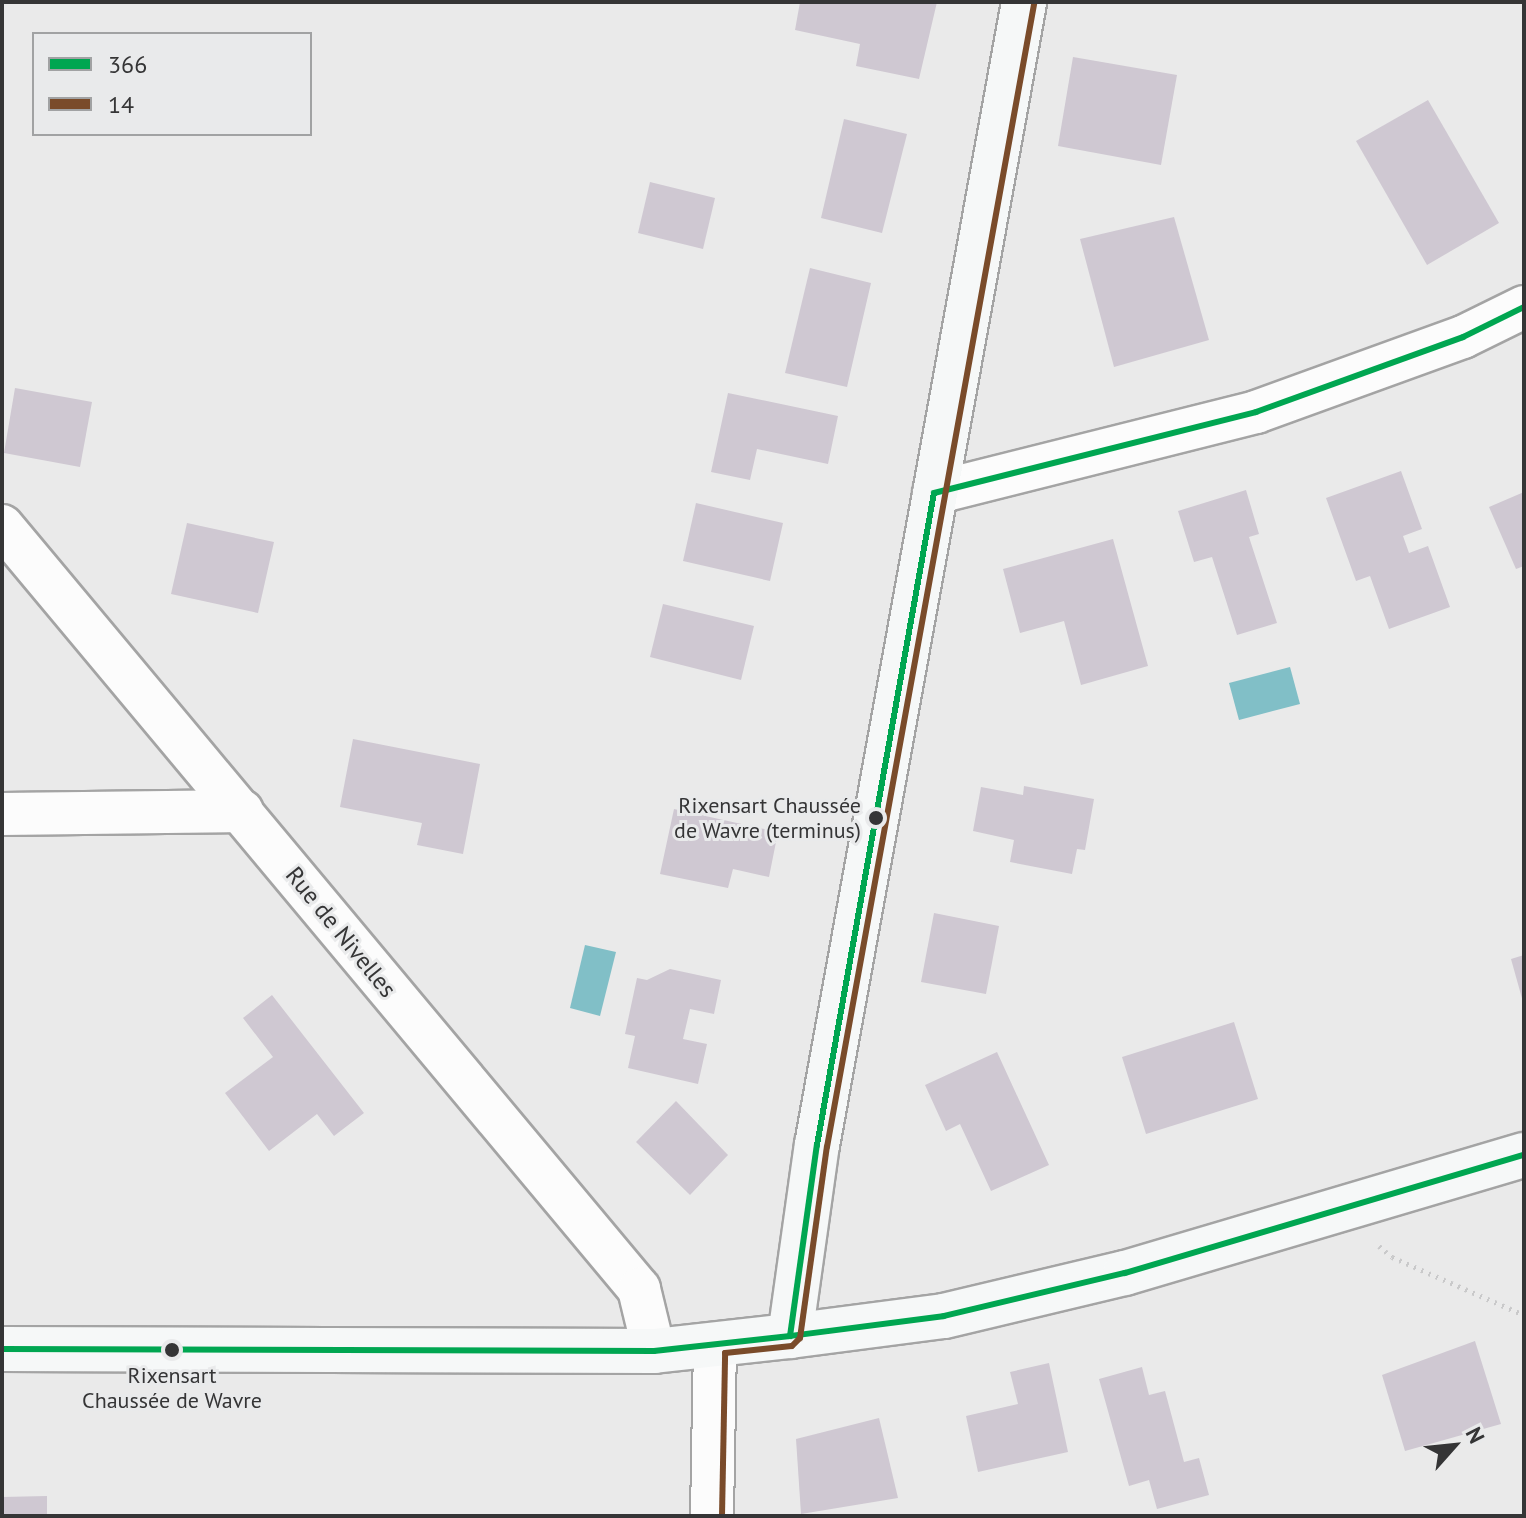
<!DOCTYPE html>
<html>
<head>
<meta charset="utf-8">
<style>
  body { margin:0 }
  #map { position:relative; width:1526px; height:1518px; overflow:hidden; background:#eaeaea; font-family:"PT Sans",sans-serif }
  div>[style] { position:absolute }
  [style*='--x'] { left:calc(var(--x)*1px); top:calc(var(--y)*1px); width:calc(var(--w)*1px); rotate:calc(var(--a)*1deg) }
  .water>* { inset:0; background:#81bfc7 }
  .building>* { inset:0; background:#cfc8d2 }
  .path>* { height:5px; margin-top:-2.5px; transform-origin:0; background:repeating-linear-gradient(90deg,#c9c9ca 0 2px,transparent 0 8px) }
  .roads { filter:drop-shadow(2px 0 #a4a4a4) drop-shadow(-2px 0 #a4a4a4) drop-shadow(0 2px #a4a4a4) drop-shadow(0 -2px #a4a4a4) }
  .street>* { height:42px; margin:-21px; padding:0 21px; transform-origin:21px; border-radius:21px; background:#fcfcfc }
  .secondary>* { height:44px; margin:-22px; padding:0 22px; transform-origin:22px; border-radius:22px; background:#f6f8f8 }
  .bus-1>* { height:6px; margin:-3px; padding:0 3px; transform-origin:3px; border-radius:3px; background:#00a651 }
  .bus-2>* { height:6px; margin:-3px; padding:0 3px; transform-origin:3px; border-radius:3px; background:#7a4b2a }
  .dots>* { width:22px; height:22px; translate:-50% -50%; box-sizing:border-box; border:4px solid #e9eaeb; border-radius:50% }
  span { translate:-50% -50%; white-space:nowrap; text-align:center; line-height:1.15; -webkit-text-stroke:6px #e9eaeb; paint-order:stroke }
  .bus-label { font-size:22px; color:#353536 }
  .right { translate:-100% -50%; text-align:right }
  .street-label { font-size:24px; color:#353536 }
  .frame { position:absolute; inset:0; border:4px solid #353536; pointer-events:none }
  .legend { position:absolute; left:32px; top:32px; width:280px; height:104px; box-sizing:border-box; background:#e9eaeb; border:2px solid #a1a2a3; margin:0; padding:10px 14px; list-style:none; font-size:24px; color:#353536 }
  .legend li { display:flex; align-items:center; gap:16px; height:40px }
  .legend b { width:40px; border:2px solid #a1a2a3 }
  .north { position:absolute; left:1414px; top:1406px; width:80px; height:80px; -webkit-text-stroke:6px #e9eaeb; paint-order:stroke; rotate:63deg; font-size:22px; font-weight:700; line-height:32px; text-align:center; color:#353536 }
  .north::after { content:''; display:block; margin:auto; width:28px; height:36px; background:#353536; clip-path:polygon(50% 0,100% 100%,50% 72%,0 100%) }
</style>
</head>
<body>
<div id="map">
  <div class="water">
    <i style="clip-path:polygon(1290px 667px,1300px 704px,1239px 720px,1229px 683px)"></i>
    <i style="clip-path:polygon(585px 945px,616px 952px,600px 1016px,570px 1008px)"></i>
  </div>
  <div class="building">
    <i style="clip-path:polygon(800px 2px,937px 2px,919px 79px,856px 66px,860px 44px,795px 30px)"></i>
    <i style="clip-path:polygon(1073px 57px,1177px 75px,1161px 165px,1058px 146px)"></i>
    <i style="clip-path:polygon(1428px 100px,1499px 223px,1427px 265px,1356px 141px)"></i>
    <i style="clip-path:polygon(844px 119px,907px 134px,882px 233px,821px 218px)"></i>
    <i style="clip-path:polygon(650px 182px,715px 198px,703px 249px,638px 233px)"></i>
    <i style="clip-path:polygon(1174px 217px,1209px 340px,1114px 367px,1080px 239px)"></i>
    <i style="clip-path:polygon(810px 268px,871px 283px,847px 387px,785px 373px)"></i>
    <i style="clip-path:polygon(15px 388px,92px 402px,80px 467px,4px 453px)"></i>
    <i style="clip-path:polygon(728px 393px,838px 416px,828px 464px,757px 449px,750px 480px,711px 472px)"></i>
    <i style="clip-path:polygon(1401px 471px,1422px 529px,1403px 536px,1409px 553px,1428px 546px,1450px 607px,1389px 629px,1370px 576px,1356px 581px,1326px 498px)"></i>
    <i style="clip-path:polygon(1246px 490px,1259px 534px,1249px 537px,1277px 623px,1237px 635px,1212px 557px,1194px 562px,1178px 511px)"></i>
    <i style="clip-path:polygon(1524px 492px,1524px 566px,1516px 569px,1489px 507px)"></i>
    <i style="clip-path:polygon(696px 503px,783px 523px,770px 581px,683px 561px)"></i>
    <i style="clip-path:polygon(187px 523px,274px 542px,258px 613px,171px 594px)"></i>
    <i style="clip-path:polygon(1113px 539px,1148px 666px,1081px 685px,1064px 621px,1020px 633px,1003px 569px)"></i>
    <i style="clip-path:polygon(663px 604px,754px 626px,741px 680px,650px 657px)"></i>
    <i style="clip-path:polygon(353px 739px,480px 764px,463px 854px,417px 845px,422px 823px,340px 807px)"></i>
    <i style="clip-path:polygon(1024px 786px,1094px 799px,1085px 850px,1077px 849px,1072px 874px,1010px 862px,1014px 840px,973px 831px,981px 787px,1023px 795px)"></i>
    <i style="clip-path:polygon(674px 809px,778px 832px,769px 877px,733px 869px,728px 888px,660px 874px)"></i>
    <i style="clip-path:polygon(934px 913px,999px 926px,986px 994px,921px 982px)"></i>
    <i style="clip-path:polygon(1524px 955px,1524px 1002px,1523px 1002px,1511px 959px)"></i>
    <i style="clip-path:polygon(670px 969px,721px 980px,714px 1014px,690px 1009px,683px 1039px,707px 1044px,698px 1084px,628px 1068px,635px 1036px,625px 1034px,637px 978px,647px 980px)"></i>
    <i style="clip-path:polygon(272px 995px,364px 1113px,334px 1136px,317px 1114px,269px 1151px,225px 1093px,273px 1057px,243px 1018px)"></i>
    <i style="clip-path:polygon(1234px 1022px,1258px 1099px,1146px 1134px,1122px 1057px)"></i>
    <i style="clip-path:polygon(997px 1052px,1049px 1165px,991px 1191px,960px 1124px,946px 1131px,925px 1085px)"></i>
    <i style="clip-path:polygon(676px 1101px,728px 1155px,690px 1195px,636px 1142px)"></i>
    <i style="clip-path:polygon(1475px 1341px,1501px 1424px,1405px 1451px,1382px 1375px)"></i>
    <i style="clip-path:polygon(1049px 1363px,1068px 1452px,978px 1472px,966px 1416px,1018px 1404px,1010px 1372px)"></i>
    <i style="clip-path:polygon(1142px 1367px,1149px 1395px,1165px 1391px,1184px 1462px,1199px 1458px,1209px 1495px,1157px 1509px,1149px 1480px,1129px 1486px,1099px 1379px)"></i>
    <i style="clip-path:polygon(879px 1418px,898px 1498px,801px 1514px,796px 1439px)"></i>
    <i style="clip-path:polygon(47px 1496px,47px 1516px,2px 1516px,2px 1497px)"></i>
  </div>
  <div class="path">
    <i style="--x:1379;--y:1246;--w:17;--a:40"></i>
    <i style="--x:1392;--y:1257;--w:144;--a:23.7"></i>
  </div>
  <div class="roads">
    <div class="street">
      <i style="--x:934;--y:493;--w:332;--a:-14.1"></i>
      <i style="--x:1256;--y:412;--w:220;--a:-19.9"></i>
      <i style="--x:1463;--y:337;--w:68;--a:-26.2"></i>
      <i style="--x:2;--y:526;--w:994;--a:50.14"></i>
      <i style="--x:639;--y:1289;--w:64;--a:76.4"></i>
      <i style="--x:2;--y:814;--w:240;--a:-0.7"></i>
      <i style="--x:712;--y:1516;--w:172;--a:-89"></i>
    </div>
    <div class="secondary">
      <i style="--x:790;--y:1336;--w:193;--a:-82"></i>
      <i style="--x:817;--y:1145;--w:1162;--a:-79.73"></i>
      <i style="--x:2;--y:1349;--w:652;--a:0.18"></i>
      <i style="--x:654;--y:1351;--w:137;--a:-6.3"></i>
      <i style="--x:790;--y:1336;--w:155;--a:-7.4"></i>
      <i style="--x:944;--y:1316;--w:186;--a:-13.4"></i>
      <i style="--x:1125;--y:1273;--w:416;--a:-16.5"></i>
    </div>
  </div>
  <div class="bus-1">
    <i style="--x:790;--y:1336;--w:193;--a:-82"></i>
    <i style="--x:817;--y:1145;--w:662;--a:-79.83"></i>
    <i style="--x:934;--y:493;--w:332;--a:-14.1"></i>
    <i style="--x:1256;--y:412;--w:220;--a:-19.9"></i>
    <i style="--x:1463;--y:337;--w:68;--a:-26.2"></i>
    <i style="--x:2;--y:1349;--w:652;--a:0.18"></i>
    <i style="--x:654;--y:1351;--w:137;--a:-6.3"></i>
    <i style="--x:790;--y:1336;--w:155;--a:-7.4"></i>
    <i style="--x:944;--y:1316;--w:186;--a:-13.4"></i>
    <i style="--x:1125;--y:1273;--w:416;--a:-16.5"></i>
  </div>
  <div class="bus-2">
    <i style="--x:722;--y:1516;--w:163;--a:-88.9"></i>
    <i style="--x:725;--y:1353;--w:67;--a:-6"></i>
    <i style="--x:792;--y:1346;--w:11;--a:-45"></i>
    <i style="--x:800;--y:1338;--w:193;--a:-82"></i>
    <i style="--x:827;--y:1147;--w:1162;--a:-79.73"></i>
  </div>
  <div class="dots">
    <i style="left:876px;top:818px;background:#353536"></i>
    <i style="left:172px;top:1350px;background:#353536"></i>
  </div>
  <div class="bus-label">
    <span class="right" style="left:861px;top:818px">Rixensart Chaussée<br>de Wavre (terminus)</span>
    <span style="left:172px;top:1388px">Rixensart<br>Chaussée de Wavre</span>
  </div>
  <div class="street-label">
    <span style="left:341px;top:932px;rotate:51deg">Rue de Nivelles</span>
  </div>
  <div class="frame"></div>
  <ul class="legend">
  <li><b style="height:10px;background:#00a651"></b>366</li>
  <li><b style="height:10px;background:#7a4b2a"></b>14</li>
  </ul>
  <div class="north">N</div>
</div>
</body>
</html>
